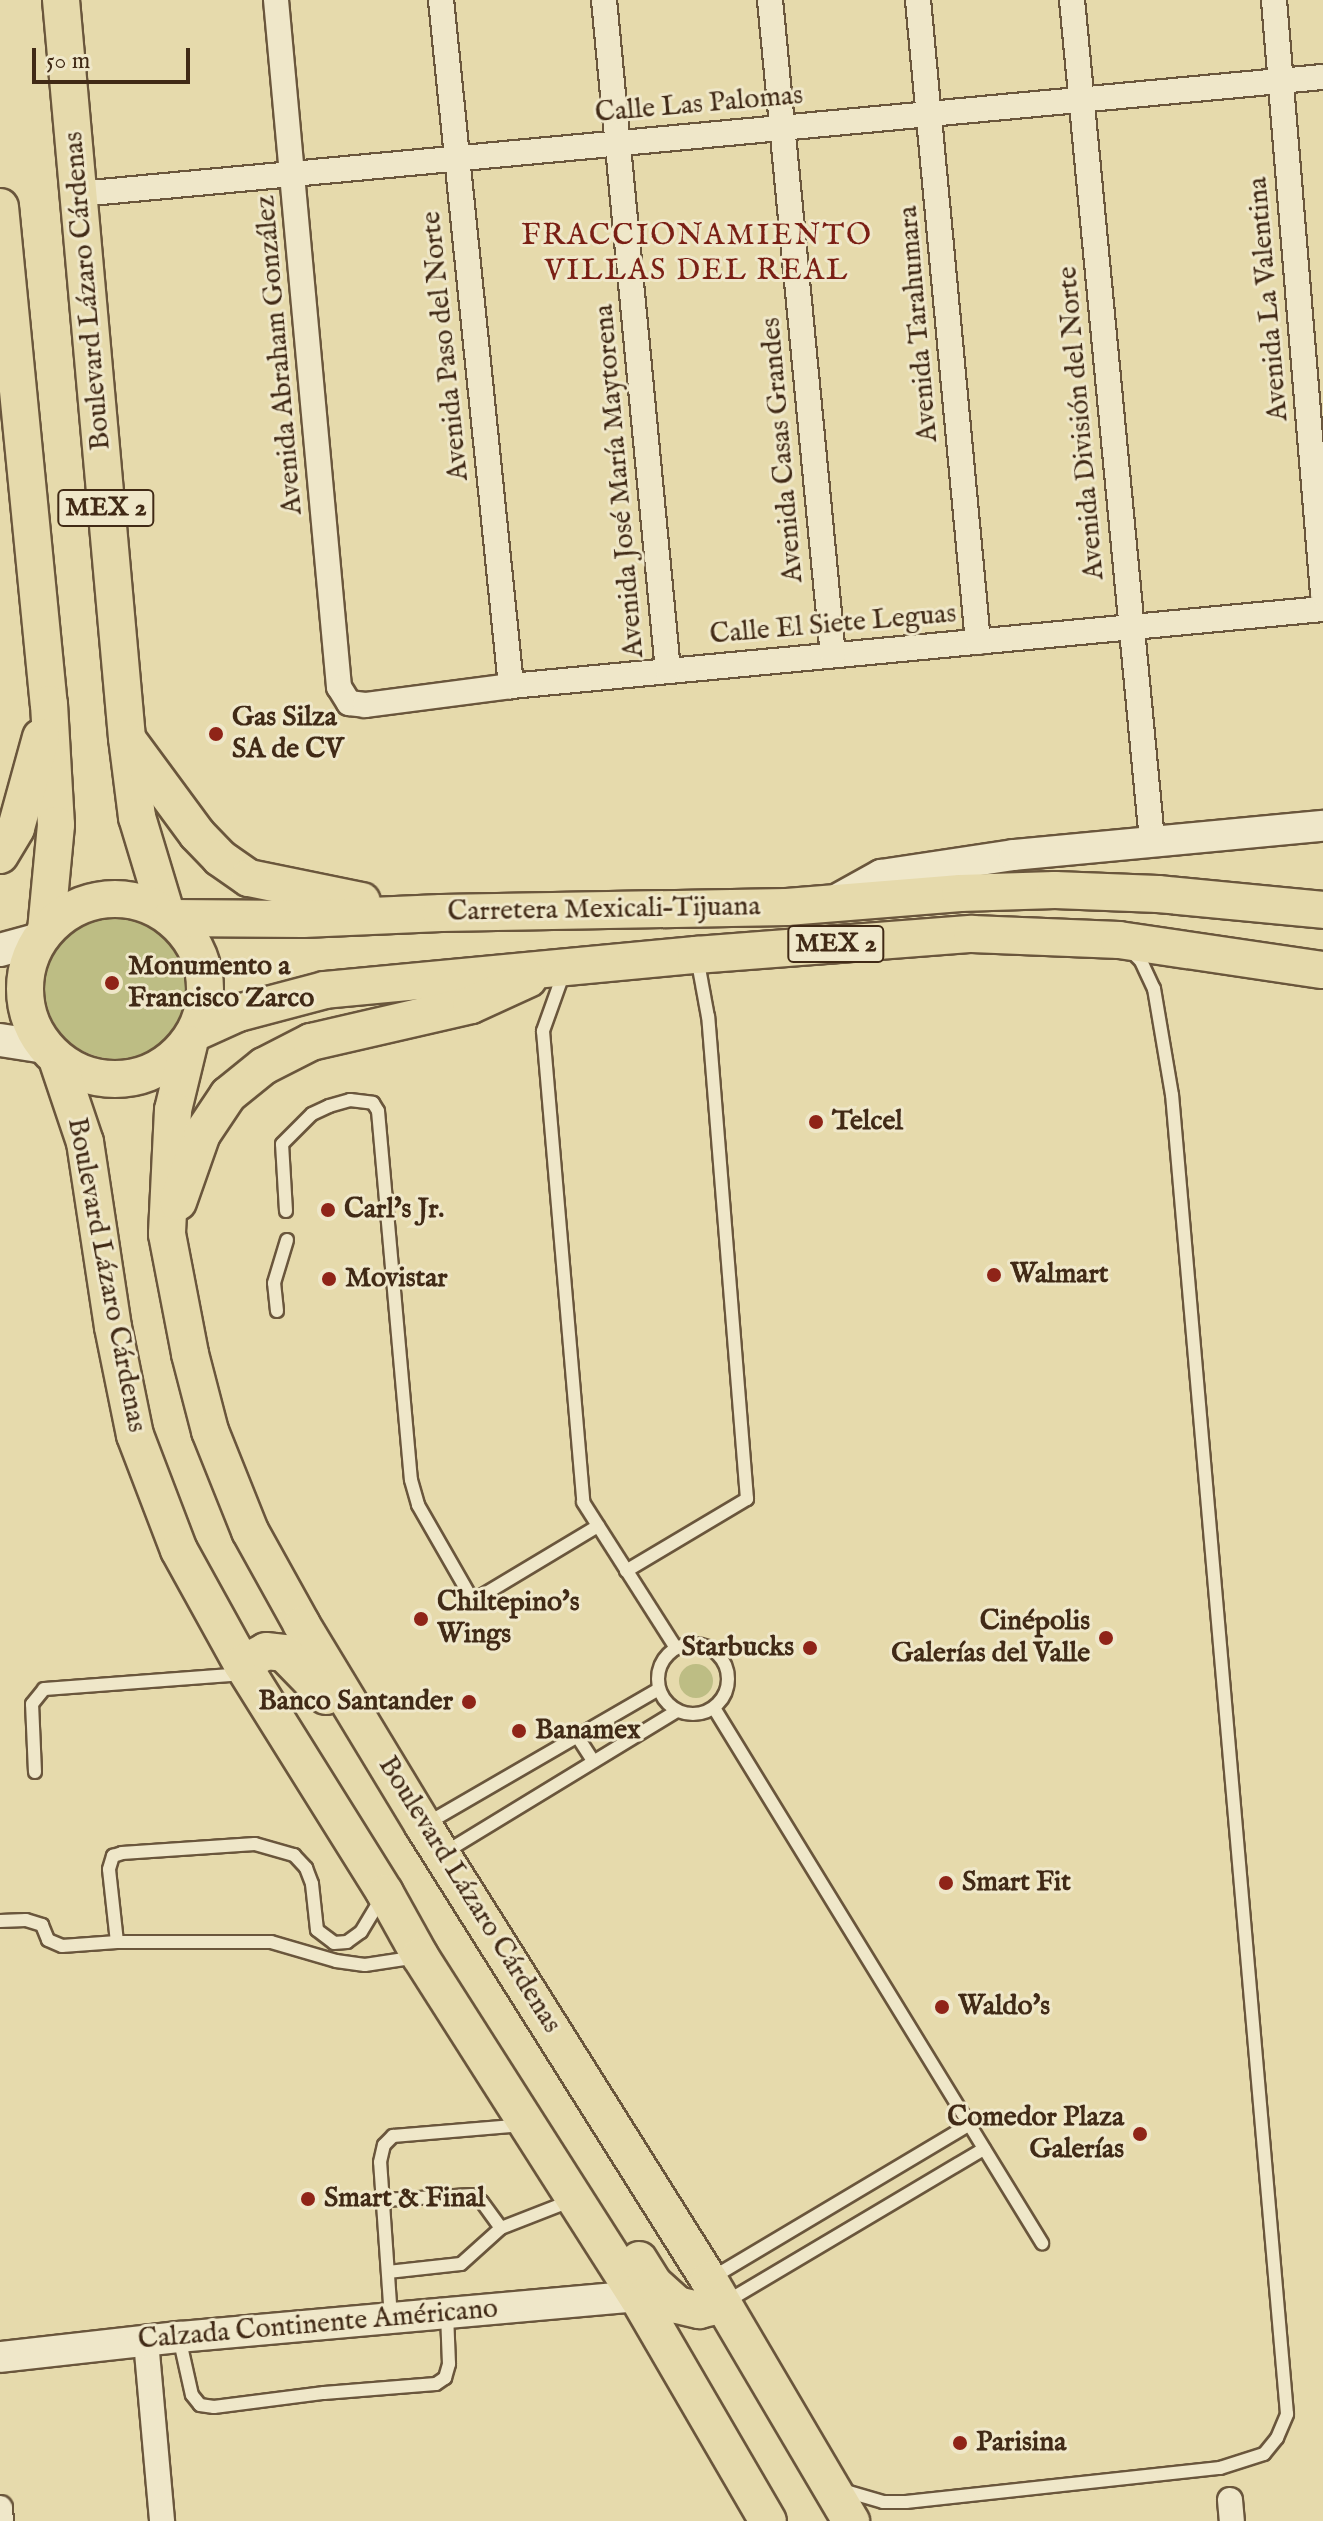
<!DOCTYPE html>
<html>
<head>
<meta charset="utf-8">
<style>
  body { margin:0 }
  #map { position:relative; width:1323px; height:2521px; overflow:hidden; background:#e6daac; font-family:"IM FELL English",serif }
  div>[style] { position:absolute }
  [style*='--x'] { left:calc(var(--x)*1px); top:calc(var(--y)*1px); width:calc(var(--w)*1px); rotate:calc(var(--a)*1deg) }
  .green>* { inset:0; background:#bdbd84 }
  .round { border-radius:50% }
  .roads { filter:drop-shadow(2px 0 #6a563c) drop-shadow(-2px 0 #6a563c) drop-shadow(0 2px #6a563c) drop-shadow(0 -2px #6a563c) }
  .service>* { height:12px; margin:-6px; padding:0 6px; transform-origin:6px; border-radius:6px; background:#efe7c9 }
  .service>.ring { margin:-6px; padding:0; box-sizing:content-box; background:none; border:12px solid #efe7c9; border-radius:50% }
  .minor>* { height:24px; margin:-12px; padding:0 12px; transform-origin:12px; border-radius:12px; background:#efe7c9 }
  .tertiary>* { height:30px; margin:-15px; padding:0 15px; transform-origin:15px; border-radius:15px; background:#efe7c9 }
  .secondary>* { height:32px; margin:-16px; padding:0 16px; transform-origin:16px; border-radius:16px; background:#efe7c9 }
  .primary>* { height:36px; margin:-18px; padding:0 18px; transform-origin:18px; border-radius:18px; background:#e6daac }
  .primary>.ring { margin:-18px; padding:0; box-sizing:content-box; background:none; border:36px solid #e6daac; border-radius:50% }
  .dots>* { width:22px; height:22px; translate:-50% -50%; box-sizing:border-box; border:4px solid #efe7c9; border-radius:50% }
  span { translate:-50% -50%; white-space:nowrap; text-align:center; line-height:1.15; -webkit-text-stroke:6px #efe7c9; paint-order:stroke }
  .shield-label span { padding:2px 6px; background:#efe7c9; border:2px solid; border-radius:6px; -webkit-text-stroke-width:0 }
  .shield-label { font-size:26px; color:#412a16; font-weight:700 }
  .street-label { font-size:28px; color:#412a16 }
  .poi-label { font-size:28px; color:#412a16; font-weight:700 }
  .left { translate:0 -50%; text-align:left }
  .right { translate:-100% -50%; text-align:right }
  .neighbourhood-label { font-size:30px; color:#7a1f14; letter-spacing:2px }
  .scale { position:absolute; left:32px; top:48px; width:158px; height:36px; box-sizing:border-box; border:4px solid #412a16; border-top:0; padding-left:10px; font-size:24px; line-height:28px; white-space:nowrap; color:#412a16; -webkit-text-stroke:6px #efe7c9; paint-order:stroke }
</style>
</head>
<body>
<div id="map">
  <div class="green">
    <i class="round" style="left:45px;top:917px;width:142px;height:142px"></i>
    <i class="round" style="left:679px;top:1664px;width:34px;height:34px"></i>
  </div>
  <div class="roads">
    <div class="service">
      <i style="--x:564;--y:972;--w:63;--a:109.6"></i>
      <i style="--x:543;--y:1031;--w:473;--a:85.1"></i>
      <i style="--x:583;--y:1502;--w:173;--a:57.5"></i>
      <i style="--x:286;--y:1211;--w:67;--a:-93.4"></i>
      <i style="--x:282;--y:1144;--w:42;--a:-45"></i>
      <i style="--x:312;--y:1114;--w:19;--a:-25"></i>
      <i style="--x:329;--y:1106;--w:22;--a:-16"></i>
      <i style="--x:350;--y:1100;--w:23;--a:7"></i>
      <i style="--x:373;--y:1103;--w:9;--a:58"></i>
      <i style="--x:378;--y:1111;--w:370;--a:84.9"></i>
      <i style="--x:411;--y:1480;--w:26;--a:74"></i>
      <i style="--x:418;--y:1505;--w:111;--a:60.2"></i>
      <i style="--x:473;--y:1601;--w:146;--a:-31"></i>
      <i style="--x:277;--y:1311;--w:28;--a:-96"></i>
      <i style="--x:274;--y:1283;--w:45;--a:-73.2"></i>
      <i style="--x:626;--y:1571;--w:141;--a:-30.8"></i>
      <i style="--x:747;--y:1499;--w:484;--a:-94.6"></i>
      <i style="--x:708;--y:1017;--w:61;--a:-100.4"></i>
      <i class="ring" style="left:658px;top:1644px;width:58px;height:58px"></i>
      <i style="--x:714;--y:1708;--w:628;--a:58.49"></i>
      <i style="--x:577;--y:1736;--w:30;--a:57"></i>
      <i style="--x:35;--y:1772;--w:68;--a:-92.5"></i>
      <i style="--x:32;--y:1704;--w:19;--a:-51"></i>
      <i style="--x:44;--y:1689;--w:201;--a:-4.3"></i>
      <i style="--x:426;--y:1824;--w:269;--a:-30.1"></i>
      <i style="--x:444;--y:1853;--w:273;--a:-31.4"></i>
      <i style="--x:0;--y:1921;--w:26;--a:-2"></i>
      <i style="--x:26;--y:1920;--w:17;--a:17"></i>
      <i style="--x:42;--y:1925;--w:16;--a:68"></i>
      <i style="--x:48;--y:1940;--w:15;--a:23"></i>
      <i style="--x:62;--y:1946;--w:55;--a:-4.2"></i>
      <i style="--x:117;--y:1942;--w:154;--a:0"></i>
      <i style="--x:271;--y:1942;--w:68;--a:16.3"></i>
      <i style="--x:336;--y:1961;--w:29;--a:8"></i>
      <i style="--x:365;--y:1965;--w:53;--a:-8.7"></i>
      <i style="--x:117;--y:1942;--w:73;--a:-96.3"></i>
      <i style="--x:109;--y:1869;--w:14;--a:-73"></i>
      <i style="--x:113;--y:1856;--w:9;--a:-18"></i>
      <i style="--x:122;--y:1853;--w:133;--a:-3.9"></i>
      <i style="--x:255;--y:1844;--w:41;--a:15.8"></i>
      <i style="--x:294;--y:1855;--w:18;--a:47"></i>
      <i style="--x:306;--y:1868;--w:17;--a:69"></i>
      <i style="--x:312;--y:1884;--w:46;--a:83.8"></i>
      <i style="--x:317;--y:1930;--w:21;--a:37"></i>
      <i style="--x:334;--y:1943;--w:13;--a:-4"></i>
      <i style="--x:347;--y:1942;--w:17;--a:-36"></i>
      <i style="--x:361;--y:1932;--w:39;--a:-59"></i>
      <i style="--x:383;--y:2200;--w:89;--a:-3.2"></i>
      <i style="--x:472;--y:2195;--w:12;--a:35"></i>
      <i style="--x:482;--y:2202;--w:32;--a:54"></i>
      <i style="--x:388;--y:2272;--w:73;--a:-6.3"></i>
      <i style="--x:461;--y:2264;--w:54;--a:-42"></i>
      <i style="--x:501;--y:2228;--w:77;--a:-21.3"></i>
      <i style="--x:710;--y:2279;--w:300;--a:-30.8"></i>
      <i style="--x:726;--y:2302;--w:300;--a:-30.7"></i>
      <i style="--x:391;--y:2318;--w:156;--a:-94"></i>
      <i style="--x:380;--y:2162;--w:17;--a:-77"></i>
      <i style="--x:384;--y:2145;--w:13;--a:-45"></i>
      <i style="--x:393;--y:2136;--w:130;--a:-4.8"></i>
      <i style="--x:179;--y:2337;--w:59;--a:77.4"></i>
      <i style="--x:192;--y:2395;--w:13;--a:51"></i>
      <i style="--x:200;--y:2405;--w:14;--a:8"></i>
      <i style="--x:214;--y:2407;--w:111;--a:-7.3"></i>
      <i style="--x:324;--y:2393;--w:112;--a:-4.6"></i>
      <i style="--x:436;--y:2384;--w:11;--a:-34"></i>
      <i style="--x:445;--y:2378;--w:15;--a:-74"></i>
      <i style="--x:449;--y:2364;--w:50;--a:-92.3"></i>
      <i style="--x:842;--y:2490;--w:43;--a:16.3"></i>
      <i style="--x:883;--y:2502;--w:23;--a:0"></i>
      <i style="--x:906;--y:2502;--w:316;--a:-6.2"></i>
      <i style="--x:1220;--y:2468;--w:46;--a:-17.7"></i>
      <i style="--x:1264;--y:2454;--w:21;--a:-51"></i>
      <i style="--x:1277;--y:2438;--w:26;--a:-67"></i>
      <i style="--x:1287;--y:2414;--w:1324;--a:-94.98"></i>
      <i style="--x:1172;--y:1095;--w:108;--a:-99.6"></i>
      <i style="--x:1154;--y:989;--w:31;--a:-115"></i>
      <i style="--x:1141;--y:961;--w:16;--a:-135"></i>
    </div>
    <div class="minor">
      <i style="--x:276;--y:0;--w:690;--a:84.76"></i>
      <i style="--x:339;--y:687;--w:19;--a:58"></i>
      <i style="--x:349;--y:703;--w:16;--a:7"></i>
      <i style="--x:365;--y:705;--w:147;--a:-7.4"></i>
      <i style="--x:511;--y:686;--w:816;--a:-5.42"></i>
      <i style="--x:441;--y:0;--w:690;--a:84.17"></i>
      <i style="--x:604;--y:0;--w:674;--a:84.55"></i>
      <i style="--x:770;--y:0;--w:658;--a:84.51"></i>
      <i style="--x:918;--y:0;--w:645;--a:84.66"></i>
      <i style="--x:1072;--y:0;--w:844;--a:84.56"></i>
      <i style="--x:1274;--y:0;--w:596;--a:85.28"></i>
      <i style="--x:80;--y:194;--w:1248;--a:-5.38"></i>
      <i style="--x:146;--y:2341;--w:181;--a:84.9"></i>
      <i style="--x:1230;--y:2500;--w:21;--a:85"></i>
      <i style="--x:0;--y:2508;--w:13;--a:86"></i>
    </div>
    <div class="tertiary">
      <i style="--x:834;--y:901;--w:54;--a:-29"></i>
      <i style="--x:881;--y:875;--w:134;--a:-8.6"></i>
      <i style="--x:1014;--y:855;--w:310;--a:-5.4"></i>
      <i style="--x:0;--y:2357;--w:180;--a:-6.4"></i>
      <i style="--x:179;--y:2337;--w:460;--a:-5.1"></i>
    </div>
    <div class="secondary">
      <i style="--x:0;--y:950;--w:41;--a:-15.4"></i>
      <i style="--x:0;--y:1040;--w:47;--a:8.7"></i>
    </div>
    <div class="primary">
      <i style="--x:61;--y:0;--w:741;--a:84.89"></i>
      <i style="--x:127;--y:738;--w:80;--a:82.8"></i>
      <i style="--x:137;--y:817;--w:100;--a:73.2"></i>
      <i style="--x:0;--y:207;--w:499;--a:84.4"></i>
      <i style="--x:49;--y:704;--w:121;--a:86.7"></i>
      <i style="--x:56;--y:825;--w:105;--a:95.4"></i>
      <i style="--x:130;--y:743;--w:113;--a:53.6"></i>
      <i style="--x:197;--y:834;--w:33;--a:46"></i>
      <i style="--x:220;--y:858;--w:35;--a:35"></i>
      <i style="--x:249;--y:878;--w:115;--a:11.5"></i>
      <i style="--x:0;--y:855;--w:31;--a:-59"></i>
      <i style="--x:16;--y:828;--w:94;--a:-74.6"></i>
      <i class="ring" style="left:25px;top:899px;width:144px;height:144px"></i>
      <i style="--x:171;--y:918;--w:132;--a:0.4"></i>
      <i style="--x:303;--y:919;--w:138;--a:-2.5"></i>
      <i style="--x:441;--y:913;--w:346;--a:-1"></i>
      <i style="--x:787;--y:907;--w:174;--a:-4.6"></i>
      <i style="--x:960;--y:893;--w:95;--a:-1.8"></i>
      <i style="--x:1055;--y:890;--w:103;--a:2.2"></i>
      <i style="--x:1158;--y:894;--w:166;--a:5.5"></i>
      <i style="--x:196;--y:1032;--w:46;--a:-24.3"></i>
      <i style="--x:238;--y:1013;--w:90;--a:-14.8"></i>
      <i style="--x:325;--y:990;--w:373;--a:-5.4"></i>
      <i style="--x:696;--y:955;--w:277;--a:-4.4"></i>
      <i style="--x:972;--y:934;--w:147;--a:2.3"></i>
      <i style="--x:1119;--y:940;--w:206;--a:8.4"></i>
      <i style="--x:189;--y:1044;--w:68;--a:103.6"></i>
      <i style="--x:173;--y:1110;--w:124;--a:92.8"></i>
      <i style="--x:167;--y:1234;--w:122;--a:79.1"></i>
      <i style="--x:190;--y:1354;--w:80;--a:75.4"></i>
      <i style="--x:210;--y:1431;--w:108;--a:68.2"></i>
      <i style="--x:250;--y:1531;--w:107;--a:61"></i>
      <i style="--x:302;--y:1625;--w:234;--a:58.8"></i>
      <i style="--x:423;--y:1825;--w:537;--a:57.85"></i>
      <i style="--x:709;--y:2280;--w:280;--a:59.5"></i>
      <i style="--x:57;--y:1059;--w:88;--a:71.4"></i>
      <i style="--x:85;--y:1142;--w:187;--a:81.4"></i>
      <i style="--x:113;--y:1327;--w:110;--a:78.5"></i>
      <i style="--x:135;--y:1435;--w:123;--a:69.1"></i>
      <i style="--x:179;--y:1550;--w:130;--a:61.1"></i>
      <i style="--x:242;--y:1664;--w:270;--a:58"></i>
      <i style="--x:385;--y:1893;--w:72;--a:60.9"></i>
      <i style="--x:420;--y:1956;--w:403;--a:57.5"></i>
      <i style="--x:637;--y:2296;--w:260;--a:59.8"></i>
      <i style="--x:178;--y:1202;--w:72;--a:-70.6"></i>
      <i style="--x:202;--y:1134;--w:47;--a:-56.3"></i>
      <i style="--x:228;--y:1095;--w:46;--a:-38.9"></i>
      <i style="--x:264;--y:1066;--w:53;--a:-27.1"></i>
      <i style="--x:311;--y:1042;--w:164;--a:-13"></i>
      <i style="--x:471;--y:1005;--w:63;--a:-24.5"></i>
      <i style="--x:242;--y:1664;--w:27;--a:-28"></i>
      <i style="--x:266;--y:1651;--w:18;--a:6"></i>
      <i style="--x:284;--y:1653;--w:60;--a:45.7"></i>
      <i style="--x:639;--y:2260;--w:28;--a:58"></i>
      <i style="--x:654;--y:2284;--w:31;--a:42"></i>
      <i style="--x:677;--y:2305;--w:23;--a:13"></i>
      <i style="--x:699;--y:2310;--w:23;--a:-13"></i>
    </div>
  </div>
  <div class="dots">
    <i style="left:216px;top:734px;background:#8f2418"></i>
    <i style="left:112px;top:983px;background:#8f2418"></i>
    <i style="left:816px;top:1122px;background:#8f2418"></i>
    <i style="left:328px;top:1210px;background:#8f2418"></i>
    <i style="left:994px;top:1275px;background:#8f2418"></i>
    <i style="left:329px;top:1279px;background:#8f2418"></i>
    <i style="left:421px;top:1619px;background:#8f2418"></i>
    <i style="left:1106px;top:1638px;background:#8f2418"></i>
    <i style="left:810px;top:1648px;background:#8f2418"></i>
    <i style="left:469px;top:1702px;background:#8f2418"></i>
    <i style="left:519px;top:1731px;background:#8f2418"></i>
    <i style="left:946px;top:1883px;background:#8f2418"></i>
    <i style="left:942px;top:2007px;background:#8f2418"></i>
    <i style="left:1140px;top:2134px;background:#8f2418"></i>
    <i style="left:308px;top:2199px;background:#8f2418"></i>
    <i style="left:960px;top:2443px;background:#8f2418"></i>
  </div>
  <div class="shield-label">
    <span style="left:106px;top:508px">MEX 2</span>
    <span style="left:836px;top:944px">MEX 2</span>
  </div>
  <div class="street-label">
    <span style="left:699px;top:105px;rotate:-5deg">Calle Las Palomas</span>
    <span style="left:88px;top:291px;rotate:-95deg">Boulevard Lázaro Cárdenas</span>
    <span style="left:1269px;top:299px;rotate:-95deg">Avenida La Valentina</span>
    <span style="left:919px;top:324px;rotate:-95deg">Avenida Tarahumara</span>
    <span style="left:446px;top:346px;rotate:-96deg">Avenida Paso del Norte</span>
    <span style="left:280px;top:355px;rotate:-95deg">Avenida Abraham González</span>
    <span style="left:1082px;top:423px;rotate:-95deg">Avenida División del Norte</span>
    <span style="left:783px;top:450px;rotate:-95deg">Avenida Casas Grandes</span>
    <span style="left:620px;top:481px;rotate:-95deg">Avenida José María Maytorena</span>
    <span style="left:833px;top:625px;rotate:-5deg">Calle El Siete Leguas</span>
    <span style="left:604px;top:910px;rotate:-1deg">Carretera Mexicali–Tijuana</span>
    <span style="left:106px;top:1275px;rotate:79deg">Boulevard Lázaro Cárdenas</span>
    <span style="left:469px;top:1895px;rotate:58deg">Boulevard Lázaro Cárdenas</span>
    <span style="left:318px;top:2325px;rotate:-5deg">Calzada Continente Américano</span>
  </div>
  <div class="poi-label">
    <span class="left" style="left:232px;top:734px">Gas Silza<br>SA de CV</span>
    <span class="left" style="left:128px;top:983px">Monumento a<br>Francisco Zarco</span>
    <span class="left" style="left:832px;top:1122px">Telcel</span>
    <span class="left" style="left:344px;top:1210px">Carl's Jr.</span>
    <span class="left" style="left:1010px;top:1275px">Walmart</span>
    <span class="left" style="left:345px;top:1279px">Movistar</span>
    <span class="left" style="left:437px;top:1619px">Chiltepino's<br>Wings</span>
    <span class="right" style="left:1090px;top:1638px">Cinépolis<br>Galerías del Valle</span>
    <span class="right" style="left:794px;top:1648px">Starbucks</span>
    <span class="right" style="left:453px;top:1702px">Banco Santander</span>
    <span class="left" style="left:535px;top:1731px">Banamex</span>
    <span class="left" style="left:962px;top:1883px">Smart Fit</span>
    <span class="left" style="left:958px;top:2007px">Waldo's</span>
    <span class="right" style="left:1124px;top:2134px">Comedor Plaza<br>Galerías</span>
    <span class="left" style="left:324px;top:2199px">Smart &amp; Final</span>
    <span class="left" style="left:976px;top:2443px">Parisina</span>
  </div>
  <div class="neighbourhood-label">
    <span style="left:697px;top:253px">FRACCIONAMIENTO<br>VILLAS DEL REAL</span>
  </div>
  <div class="scale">50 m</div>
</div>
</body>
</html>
